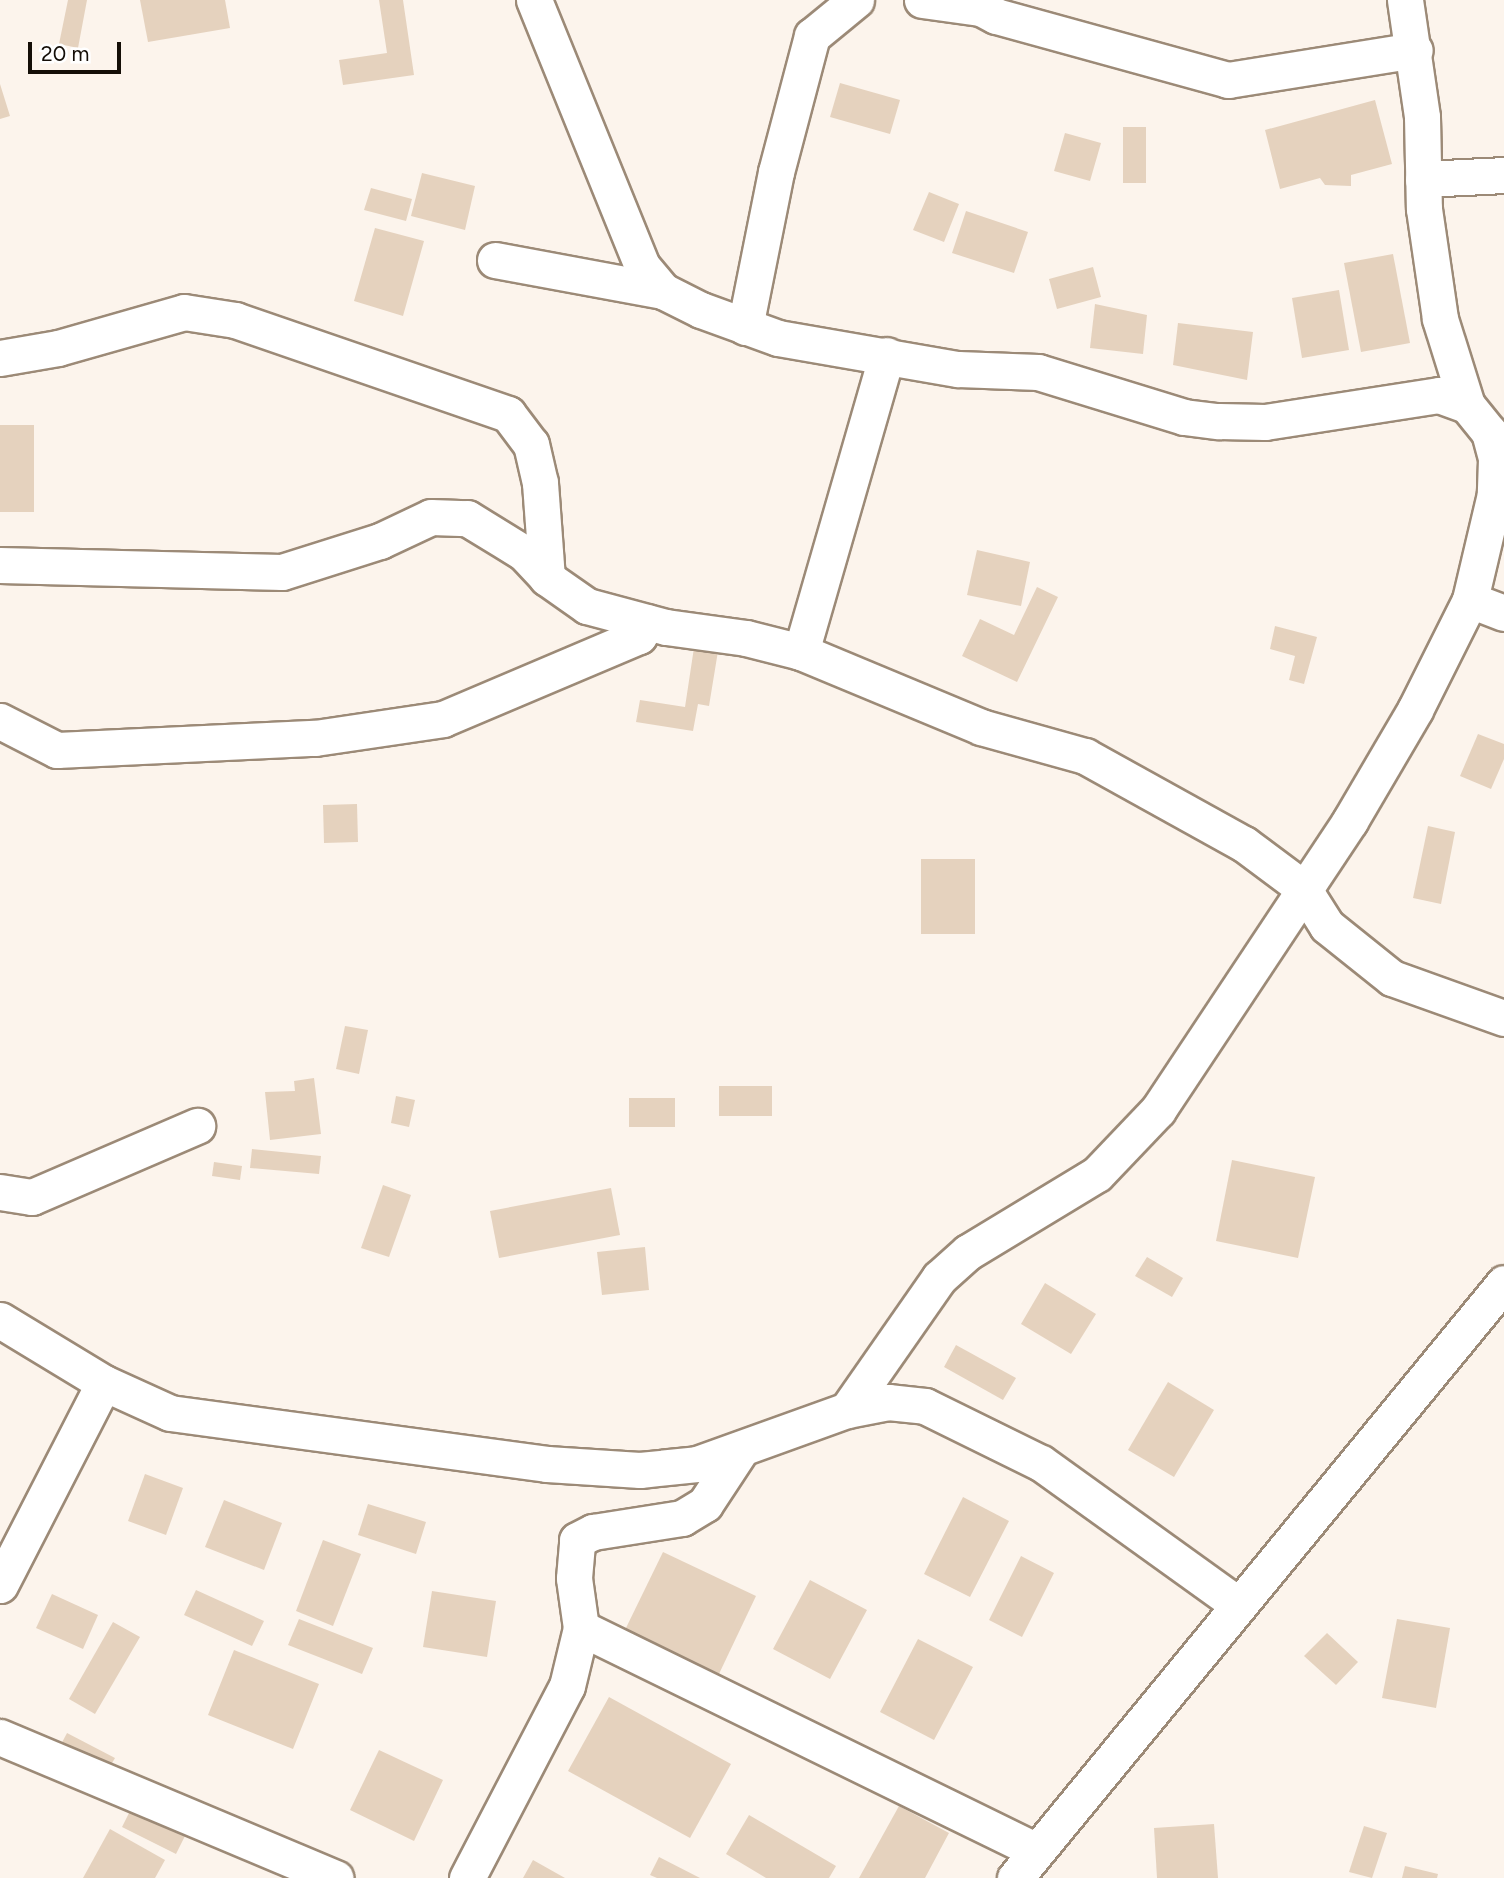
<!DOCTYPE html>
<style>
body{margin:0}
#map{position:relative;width:1504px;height:1878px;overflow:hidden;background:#fcf4ec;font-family:Figtree,sans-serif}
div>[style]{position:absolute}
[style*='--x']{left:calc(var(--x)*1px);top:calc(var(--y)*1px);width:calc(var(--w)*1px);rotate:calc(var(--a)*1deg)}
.building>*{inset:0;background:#e5d2be}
.roads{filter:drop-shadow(2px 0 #9c8a77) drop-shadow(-2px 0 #9c8a77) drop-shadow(0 2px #9c8a77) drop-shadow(0 -2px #9c8a77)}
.minor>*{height:35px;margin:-17.5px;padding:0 17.5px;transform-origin:17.5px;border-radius:17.5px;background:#fff}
span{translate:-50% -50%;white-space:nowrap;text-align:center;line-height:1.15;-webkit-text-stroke:5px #fff;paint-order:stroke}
.scale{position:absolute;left:28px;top:42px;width:93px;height:32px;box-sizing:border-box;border:4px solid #140e07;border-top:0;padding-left:9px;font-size:21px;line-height:24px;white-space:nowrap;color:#140e07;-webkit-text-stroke:5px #fff;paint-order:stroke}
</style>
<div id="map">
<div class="building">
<i style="clip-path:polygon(68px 0,87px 0,78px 48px,59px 44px)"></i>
<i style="clip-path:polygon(140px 0,225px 0,230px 28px,148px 42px)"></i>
<i style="clip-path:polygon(379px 0,403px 0,414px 75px,343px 85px,339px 60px,387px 53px)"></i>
<i style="clip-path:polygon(840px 83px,900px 100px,890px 134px,830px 117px)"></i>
<i style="clip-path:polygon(0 84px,10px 116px,0 119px)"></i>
<i style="clip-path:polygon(1375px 100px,1392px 164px,1351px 175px,1351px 186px,1325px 185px,1320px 178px,1280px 189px,1265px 130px)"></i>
<i style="clip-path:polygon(1123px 127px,1146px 127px,1146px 183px,1123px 183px)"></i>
<i style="clip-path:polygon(1065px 133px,1101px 143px,1090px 181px,1054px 171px)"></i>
<i style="clip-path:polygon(422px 173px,475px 186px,465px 230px,411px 216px)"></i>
<i style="clip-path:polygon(371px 188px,412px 199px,406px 221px,364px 210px)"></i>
<i style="clip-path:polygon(929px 192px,959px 204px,944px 242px,913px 230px)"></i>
<i style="clip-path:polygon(966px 211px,1028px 232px,1014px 273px,952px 253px)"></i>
<i style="clip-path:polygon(375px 228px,424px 241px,403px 316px,354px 301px)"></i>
<i style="clip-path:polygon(1393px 254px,1410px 343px,1361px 352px,1344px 263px)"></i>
<i style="clip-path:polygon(1093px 267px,1101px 297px,1057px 309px,1049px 279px)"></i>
<i style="clip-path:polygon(1339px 290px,1349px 350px,1302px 358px,1292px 298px)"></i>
<i style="clip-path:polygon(1095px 304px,1147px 315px,1143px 354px,1090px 348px)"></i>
<i style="clip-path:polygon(1178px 323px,1253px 332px,1247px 380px,1173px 365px)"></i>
<i style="clip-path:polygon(0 425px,34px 425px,34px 512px,0 512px)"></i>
<i style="clip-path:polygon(977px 550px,1030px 562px,1021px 606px,967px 595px)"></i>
<i style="clip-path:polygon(1037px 587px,1058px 597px,1017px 682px,962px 656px,980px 619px,1014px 635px)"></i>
<i style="clip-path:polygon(1275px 626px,1317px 637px,1304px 684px,1289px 680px,1295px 656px,1270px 649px)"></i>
<i style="clip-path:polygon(695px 641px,719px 645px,709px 706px,698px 704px,693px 731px,636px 722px,640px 700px,685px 707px)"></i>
<i style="clip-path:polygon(1478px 734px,1504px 744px,1504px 759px,1491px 789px,1460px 776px)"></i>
<i style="clip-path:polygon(357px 804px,358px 842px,324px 843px,323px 805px)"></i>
<i style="clip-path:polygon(1428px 826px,1455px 832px,1441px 904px,1413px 898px)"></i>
<i style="clip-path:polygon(921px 859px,975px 859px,975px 934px,921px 934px)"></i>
<i style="clip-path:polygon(345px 1026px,368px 1030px,359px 1074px,336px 1069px)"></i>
<i style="clip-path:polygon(314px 1078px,321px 1134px,270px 1140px,265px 1092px,295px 1091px,294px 1081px)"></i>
<i style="clip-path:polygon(719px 1086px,772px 1086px,772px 1116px,719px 1116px)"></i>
<i style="clip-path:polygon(396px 1096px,415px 1100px,409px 1127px,391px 1123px)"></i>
<i style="clip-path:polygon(629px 1098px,675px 1098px,675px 1127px,629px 1127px)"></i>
<i style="clip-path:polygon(252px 1149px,321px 1156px,319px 1174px,250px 1168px)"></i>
<i style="clip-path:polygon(1232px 1160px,1315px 1177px,1298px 1258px,1216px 1241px)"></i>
<i style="clip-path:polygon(214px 1162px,242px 1166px,240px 1180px,212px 1176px)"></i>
<i style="clip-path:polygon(383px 1185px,411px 1195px,389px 1257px,361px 1248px)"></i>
<i style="clip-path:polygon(611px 1188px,620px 1235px,499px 1258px,490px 1211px)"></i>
<i style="clip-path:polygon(645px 1247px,649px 1290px,602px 1295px,597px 1252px)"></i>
<i style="clip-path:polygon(1147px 1257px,1183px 1278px,1172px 1297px,1135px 1276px)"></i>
<i style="clip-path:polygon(1045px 1283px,1096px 1314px,1071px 1354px,1021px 1324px)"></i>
<i style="clip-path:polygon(956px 1345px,1016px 1378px,1003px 1400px,944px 1367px)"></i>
<i style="clip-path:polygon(1168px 1382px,1214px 1410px,1174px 1477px,1128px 1450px)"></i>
<i style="clip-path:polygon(145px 1474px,183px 1488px,166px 1535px,128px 1521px)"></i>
<i style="clip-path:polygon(963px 1497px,1009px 1521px,970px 1597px,924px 1574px)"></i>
<i style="clip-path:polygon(224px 1500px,282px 1523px,264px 1570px,205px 1547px)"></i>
<i style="clip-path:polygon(368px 1504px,426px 1522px,416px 1554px,358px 1535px)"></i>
<i style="clip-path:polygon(323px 1540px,361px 1554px,333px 1626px,296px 1611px)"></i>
<i style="clip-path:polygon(663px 1552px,756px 1596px,718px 1676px,624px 1632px)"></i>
<i style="clip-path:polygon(1021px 1556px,1054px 1573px,1022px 1637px,989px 1620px)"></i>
<i style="clip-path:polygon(810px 1580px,867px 1610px,830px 1679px,773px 1649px)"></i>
<i style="clip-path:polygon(196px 1590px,264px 1621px,252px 1646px,184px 1615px)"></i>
<i style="clip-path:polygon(432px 1591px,496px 1601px,487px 1657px,423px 1647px)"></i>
<i style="clip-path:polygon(52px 1594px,98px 1615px,83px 1649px,36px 1628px)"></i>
<i style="clip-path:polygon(299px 1619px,373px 1648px,362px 1674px,288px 1645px)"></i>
<i style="clip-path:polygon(1397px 1619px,1450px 1628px,1436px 1708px,1382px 1698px)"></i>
<i style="clip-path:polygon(113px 1622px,140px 1637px,95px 1714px,69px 1699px)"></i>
<i style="clip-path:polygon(1327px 1633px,1358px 1662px,1336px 1685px,1304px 1656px)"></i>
<i style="clip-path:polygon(918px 1639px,973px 1667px,934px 1740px,880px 1712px)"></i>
<i style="clip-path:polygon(234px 1650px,319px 1684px,293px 1749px,208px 1715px)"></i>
<i style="clip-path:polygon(609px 1697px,731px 1764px,690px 1838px,568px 1771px)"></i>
<i style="clip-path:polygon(67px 1733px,115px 1758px,105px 1775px,58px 1750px)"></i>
<i style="clip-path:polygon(379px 1750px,443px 1780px,414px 1841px,350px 1810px)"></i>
<i style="clip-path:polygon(133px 1805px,187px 1832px,176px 1854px,122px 1827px)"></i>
<i style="clip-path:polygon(899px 1806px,949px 1833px,925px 1878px,859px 1878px)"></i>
<i style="clip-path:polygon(749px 1815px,836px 1866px,829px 1878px,766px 1878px,726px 1854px)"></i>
<i style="clip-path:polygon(1214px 1824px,1218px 1878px,1157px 1878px,1154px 1828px)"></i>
<i style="clip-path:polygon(1364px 1826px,1387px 1833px,1372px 1878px,1349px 1872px)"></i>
<i style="clip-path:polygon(110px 1829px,165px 1860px,155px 1878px,83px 1878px)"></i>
<i style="clip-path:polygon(659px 1857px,700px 1878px,657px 1878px,650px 1875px)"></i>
<i style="clip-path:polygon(533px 1860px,565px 1878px,523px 1878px)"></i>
<i style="clip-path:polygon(1405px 1866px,1438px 1874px,1437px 1878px,1402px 1878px)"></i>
</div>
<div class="roads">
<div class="minor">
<i style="--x:534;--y:0;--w:287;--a:67.9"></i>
<i style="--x:642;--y:266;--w:33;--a:50"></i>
<i style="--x:663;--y:291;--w:42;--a:26.6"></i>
<i style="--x:701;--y:310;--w:82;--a:20"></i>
<i style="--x:778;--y:338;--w:183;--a:9.8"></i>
<i style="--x:958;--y:369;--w:80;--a:2.1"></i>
<i style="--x:1038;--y:372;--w:153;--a:17.1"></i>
<i style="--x:1184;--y:417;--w:35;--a:7"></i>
<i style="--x:1219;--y:421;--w:46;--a:1.2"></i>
<i style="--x:1265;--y:422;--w:176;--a:-8.8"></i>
<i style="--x:1439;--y:395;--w:30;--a:20"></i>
<i style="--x:1467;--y:405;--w:35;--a:51"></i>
<i style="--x:1489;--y:432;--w:28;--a:75"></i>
<i style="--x:1496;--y:459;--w:35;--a:92"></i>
<i style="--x:1495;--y:494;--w:109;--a:103.3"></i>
<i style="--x:1470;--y:600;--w:123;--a:116.6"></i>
<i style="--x:1415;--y:710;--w:129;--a:120.4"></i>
<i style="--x:1350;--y:821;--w:347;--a:123.6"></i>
<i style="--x:1158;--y:1110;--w:88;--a:133.6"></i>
<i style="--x:1097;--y:1174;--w:151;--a:148.8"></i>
<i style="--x:968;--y:1252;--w:39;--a:138"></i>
<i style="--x:939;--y:1278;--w:161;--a:124.9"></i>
<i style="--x:922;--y:0;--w:60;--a:7.7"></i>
<i style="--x:981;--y:8;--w:17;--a:28"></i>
<i style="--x:996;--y:16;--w:241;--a:15.4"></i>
<i style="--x:1228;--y:80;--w:189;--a:-9.1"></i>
<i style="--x:1405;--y:0;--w:118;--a:81.7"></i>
<i style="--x:1422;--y:117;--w:92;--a:88.8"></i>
<i style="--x:1424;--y:209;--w:111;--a:81.7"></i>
<i style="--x:1440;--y:319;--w:90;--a:72.6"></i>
<i style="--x:1423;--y:179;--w:81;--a:-2.8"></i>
<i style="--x:495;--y:260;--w:171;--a:10.5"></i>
<i style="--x:745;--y:327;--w:158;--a:-78.7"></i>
<i style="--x:776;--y:172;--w:141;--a:-75.2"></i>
<i style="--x:812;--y:36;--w:57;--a:-39.3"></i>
<i style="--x:0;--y:358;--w:59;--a:-9.8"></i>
<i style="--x:58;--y:348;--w:131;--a:-15.9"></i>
<i style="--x:184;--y:312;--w:52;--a:8.9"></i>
<i style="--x:235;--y:320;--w:289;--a:19"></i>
<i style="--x:508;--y:414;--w:38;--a:53"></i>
<i style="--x:531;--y:444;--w:40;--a:77"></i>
<i style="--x:540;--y:483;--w:95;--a:85.8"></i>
<i style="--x:0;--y:565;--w:282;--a:1.4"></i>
<i style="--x:282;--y:572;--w:103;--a:-17.6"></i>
<i style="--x:380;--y:541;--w:56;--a:-25.2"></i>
<i style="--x:431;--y:517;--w:36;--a:2"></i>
<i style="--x:467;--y:518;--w:67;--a:31.6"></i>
<i style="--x:524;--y:553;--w:34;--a:47"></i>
<i style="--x:547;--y:578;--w:49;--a:35"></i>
<i style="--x:587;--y:606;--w:82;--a:14.9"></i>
<i style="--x:666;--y:627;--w:81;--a:7.8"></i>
<i style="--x:746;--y:638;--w:57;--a:14.3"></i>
<i style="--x:801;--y:652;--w:195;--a:22.6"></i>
<i style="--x:981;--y:727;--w:108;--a:15.6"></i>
<i style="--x:1085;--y:756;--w:182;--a:29"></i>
<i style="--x:1244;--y:844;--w:74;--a:36.7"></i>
<i style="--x:1303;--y:888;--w:45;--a:57.7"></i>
<i style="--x:1327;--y:926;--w:83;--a:38.7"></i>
<i style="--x:1392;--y:978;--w:119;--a:19.7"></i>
<i style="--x:1470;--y:600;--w:36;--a:21"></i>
<i style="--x:801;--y:652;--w:309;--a:-73.9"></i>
<i style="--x:0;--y:721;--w:64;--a:27"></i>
<i style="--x:57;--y:750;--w:258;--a:-2.7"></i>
<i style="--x:315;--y:738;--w:129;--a:-8.4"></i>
<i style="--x:443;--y:719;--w:213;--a:-23"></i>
<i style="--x:639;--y:636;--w:16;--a:-60"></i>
<i style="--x:0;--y:1192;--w:32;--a:9"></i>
<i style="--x:32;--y:1197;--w:180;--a:-23.3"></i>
<i style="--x:0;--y:1320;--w:122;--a:31.2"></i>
<i style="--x:104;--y:1383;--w:72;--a:24.4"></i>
<i style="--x:170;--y:1413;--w:380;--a:7.7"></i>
<i style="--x:547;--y:1464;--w:93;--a:3.7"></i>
<i style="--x:640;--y:1470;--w:57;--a:-6"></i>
<i style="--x:697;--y:1464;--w:159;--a:-19.8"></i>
<i style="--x:847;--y:1410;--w:42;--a:-11"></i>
<i style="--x:888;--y:1402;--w:37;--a:6"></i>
<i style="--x:925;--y:1406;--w:129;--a:26.2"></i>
<i style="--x:1041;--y:1463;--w:241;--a:35.7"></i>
<i style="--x:0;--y:1585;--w:227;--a:-62.8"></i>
<i style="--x:581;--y:1628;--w:50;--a:-98"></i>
<i style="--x:574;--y:1578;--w:38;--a:-85"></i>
<i style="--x:577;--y:1540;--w:18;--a:-27"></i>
<i style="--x:593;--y:1532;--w:90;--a:-8.9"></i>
<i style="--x:682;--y:1518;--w:27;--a:-31"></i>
<i style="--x:705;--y:1504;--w:64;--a:-56.6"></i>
<i style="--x:0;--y:1737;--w:364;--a:22.8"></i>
<i style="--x:467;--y:1878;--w:216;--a:-62.5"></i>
<i style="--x:567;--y:1686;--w:60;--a:-76.4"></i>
<i style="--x:581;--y:1628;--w:505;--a:26.06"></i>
<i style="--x:1015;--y:1878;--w:770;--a:-50.58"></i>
</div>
</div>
<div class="scale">20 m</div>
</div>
